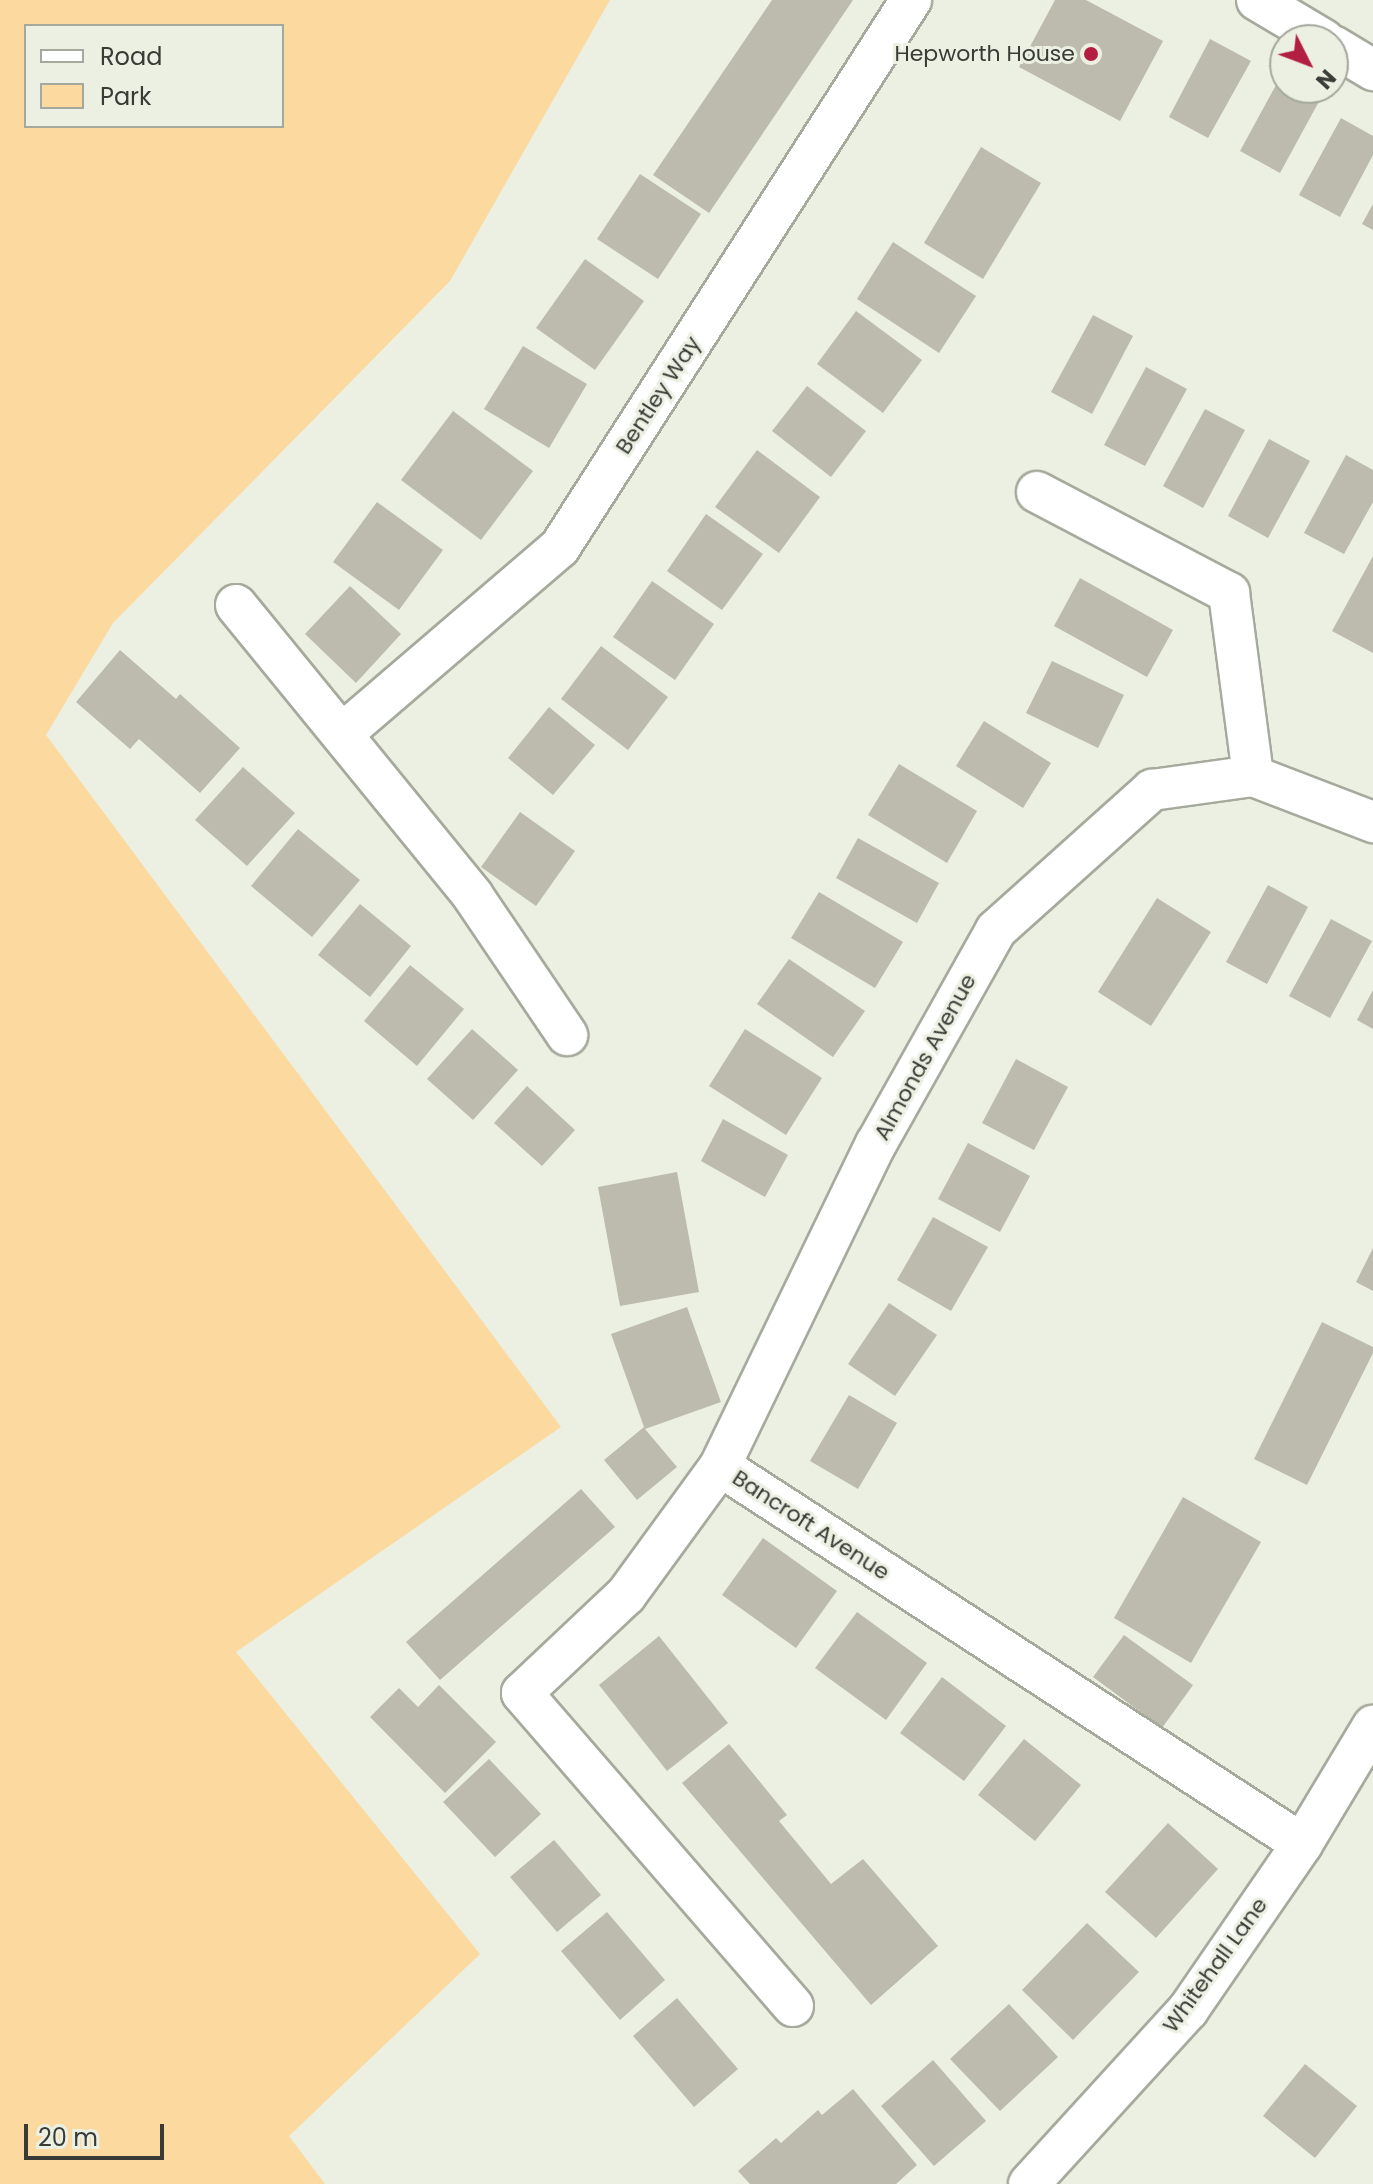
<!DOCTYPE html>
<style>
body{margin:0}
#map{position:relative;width:1373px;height:2184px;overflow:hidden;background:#ebf0e2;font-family:Poppins,sans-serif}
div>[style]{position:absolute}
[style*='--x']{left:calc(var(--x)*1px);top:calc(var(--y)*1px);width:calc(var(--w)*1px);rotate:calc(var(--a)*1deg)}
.green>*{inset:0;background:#fcd99f}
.building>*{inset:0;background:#bdbbad}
.roads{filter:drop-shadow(2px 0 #a6aa9d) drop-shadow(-2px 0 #a6aa9d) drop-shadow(0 2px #a6aa9d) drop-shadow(0 -2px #a6aa9d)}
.minor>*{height:40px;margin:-20px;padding:0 20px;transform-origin:20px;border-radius:20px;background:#fff}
.dots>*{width:22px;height:22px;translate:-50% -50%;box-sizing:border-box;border:4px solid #ebf0e2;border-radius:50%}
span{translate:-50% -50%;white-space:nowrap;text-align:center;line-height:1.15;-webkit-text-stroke:6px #ebf0e2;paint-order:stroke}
.poi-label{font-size:22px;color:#393b36}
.right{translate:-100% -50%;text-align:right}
.street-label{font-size:22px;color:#393b36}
.legend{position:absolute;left:24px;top:24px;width:260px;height:104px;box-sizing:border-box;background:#ebf0e2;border:2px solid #a4a89d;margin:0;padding:10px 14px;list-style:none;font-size:24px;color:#393b36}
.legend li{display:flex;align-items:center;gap:16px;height:40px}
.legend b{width:40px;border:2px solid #a4a89d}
.north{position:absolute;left:1269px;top:24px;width:80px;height:80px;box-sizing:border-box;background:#ebf0e2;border:2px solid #a4a89d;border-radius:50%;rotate:132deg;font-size:22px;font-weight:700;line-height:32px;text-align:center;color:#393b36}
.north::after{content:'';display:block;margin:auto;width:28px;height:36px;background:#b21f40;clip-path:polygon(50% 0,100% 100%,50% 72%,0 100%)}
.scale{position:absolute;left:24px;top:2124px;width:140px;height:36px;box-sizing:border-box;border:4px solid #393b36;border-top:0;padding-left:10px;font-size:24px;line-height:28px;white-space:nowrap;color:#393b36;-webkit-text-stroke:6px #ebf0e2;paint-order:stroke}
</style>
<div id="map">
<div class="green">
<i style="clip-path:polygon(evenodd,0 0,610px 0,450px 281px,113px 623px,46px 735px,561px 1427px,236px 1652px,480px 1954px,289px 2136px,325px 2184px,0 2184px,0 0,26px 26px,282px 26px,282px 126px,26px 126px,26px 26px)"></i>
</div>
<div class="building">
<i style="clip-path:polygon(772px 0,853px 0,709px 213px,653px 175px)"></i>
<i style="clip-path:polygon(1055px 0,1086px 0,1163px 41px,1120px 121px,1019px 67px)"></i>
<i style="clip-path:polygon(1210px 39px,1251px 61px,1208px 138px,1169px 117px)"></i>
<i style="clip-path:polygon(1282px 74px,1285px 88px,1307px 88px,1322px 96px,1280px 173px,1240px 151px)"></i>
<i style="clip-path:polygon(1341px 118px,1373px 136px,1373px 155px,1340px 217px,1299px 195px)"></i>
<i style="clip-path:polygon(981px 147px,1041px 183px,983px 279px,924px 243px)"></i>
<i style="clip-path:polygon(640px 174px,701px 214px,658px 279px,597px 239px)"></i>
<i style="clip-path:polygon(1373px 204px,1373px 230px,1362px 224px)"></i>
<i style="clip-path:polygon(893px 242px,976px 296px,939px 353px,857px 299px)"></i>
<i style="clip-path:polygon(585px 259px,644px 301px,595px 370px,536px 328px)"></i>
<i style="clip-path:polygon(856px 311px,922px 360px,883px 413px,817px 364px)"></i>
<i style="clip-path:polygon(1093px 315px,1133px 336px,1092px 414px,1051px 392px)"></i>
<i style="clip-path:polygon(523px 346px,587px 384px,549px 448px,484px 409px)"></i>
<i style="clip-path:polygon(1146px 367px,1187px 389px,1145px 466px,1104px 445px)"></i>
<i style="clip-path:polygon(807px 386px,866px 431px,831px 477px,772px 431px)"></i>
<i style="clip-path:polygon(1205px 409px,1245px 430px,1203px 508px,1163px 486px)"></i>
<i style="clip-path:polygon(453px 411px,533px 471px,481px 540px,401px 480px)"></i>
<i style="clip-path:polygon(1269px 439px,1310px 461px,1268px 538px,1228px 516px)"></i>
<i style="clip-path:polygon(757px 450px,820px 497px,779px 553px,715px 507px)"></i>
<i style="clip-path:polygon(1346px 455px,1373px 470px,1373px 502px,1344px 554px,1304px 533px)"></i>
<i style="clip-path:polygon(377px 502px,443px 550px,399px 610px,333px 562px)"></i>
<i style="clip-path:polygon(706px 514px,763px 554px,722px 610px,667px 571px)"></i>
<i style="clip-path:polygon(1373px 556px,1373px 653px,1332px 631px)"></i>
<i style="clip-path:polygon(1080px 578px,1173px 630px,1147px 677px,1054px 626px)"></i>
<i style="clip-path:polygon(652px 581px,714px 624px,675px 680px,613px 637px)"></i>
<i style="clip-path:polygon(350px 586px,401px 634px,356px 683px,305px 634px)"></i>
<i style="clip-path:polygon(601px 646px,668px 697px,628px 750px,561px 699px)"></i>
<i style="clip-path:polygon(120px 650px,176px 699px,180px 694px,240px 748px,200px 793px,139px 739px,130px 749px,76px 702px)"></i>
<i style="clip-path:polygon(1052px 661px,1124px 695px,1098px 748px,1026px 713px)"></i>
<i style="clip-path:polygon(549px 707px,595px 745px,553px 795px,508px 758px)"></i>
<i style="clip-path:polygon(984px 721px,1051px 763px,1023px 808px,956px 766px)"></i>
<i style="clip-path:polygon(899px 764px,977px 811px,947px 863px,868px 815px)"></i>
<i style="clip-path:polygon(243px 767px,295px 813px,247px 866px,195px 820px)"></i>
<i style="clip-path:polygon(520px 812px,575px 851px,536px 906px,481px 867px)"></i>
<i style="clip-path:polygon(298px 829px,360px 880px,312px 937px,251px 886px)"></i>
<i style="clip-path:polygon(858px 838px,939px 883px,917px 923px,836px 878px)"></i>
<i style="clip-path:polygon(1268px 885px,1308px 907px,1267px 984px,1226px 962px)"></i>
<i style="clip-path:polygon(819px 892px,903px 942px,875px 988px,791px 938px)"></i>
<i style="clip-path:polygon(1157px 898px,1211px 932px,1151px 1026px,1098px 992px)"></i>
<i style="clip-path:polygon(360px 904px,411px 946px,370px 997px,318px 955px)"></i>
<i style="clip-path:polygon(1331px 919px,1372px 941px,1330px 1018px,1289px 996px)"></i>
<i style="clip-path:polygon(789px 959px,865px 1011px,833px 1057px,757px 1004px)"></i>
<i style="clip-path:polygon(410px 965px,464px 1009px,417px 1066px,364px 1021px)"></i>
<i style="clip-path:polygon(1373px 990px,1373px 1029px,1357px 1020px)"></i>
<i style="clip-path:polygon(472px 1029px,518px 1070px,473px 1120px,427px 1079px)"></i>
<i style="clip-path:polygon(745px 1029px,822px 1078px,786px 1135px,709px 1086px)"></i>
<i style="clip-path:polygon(1016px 1059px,1068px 1087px,1034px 1150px,982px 1123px)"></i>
<i style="clip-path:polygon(527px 1086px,575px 1130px,542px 1166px,494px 1123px)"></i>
<i style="clip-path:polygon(723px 1119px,788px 1155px,765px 1197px,701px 1161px)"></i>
<i style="clip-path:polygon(968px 1143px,1030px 1176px,1000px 1232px,938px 1199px)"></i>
<i style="clip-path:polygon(677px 1172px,699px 1292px,620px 1306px,598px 1187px)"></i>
<i style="clip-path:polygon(933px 1217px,988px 1247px,951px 1311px,897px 1280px)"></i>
<i style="clip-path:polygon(1373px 1248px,1373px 1291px,1356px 1282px)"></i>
<i style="clip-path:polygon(889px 1303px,937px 1335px,895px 1396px,848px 1364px)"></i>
<i style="clip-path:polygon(687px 1307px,721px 1402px,645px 1429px,677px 1467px,637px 1500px,604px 1460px,644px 1427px,611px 1334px)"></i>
<i style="clip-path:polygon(1322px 1322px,1373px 1347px,1373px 1353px,1307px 1485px,1254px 1459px)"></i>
<i style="clip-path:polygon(849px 1395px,897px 1423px,858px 1489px,810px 1461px)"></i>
<i style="clip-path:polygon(581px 1489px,615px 1527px,440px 1680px,406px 1642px)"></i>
<i style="clip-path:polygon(1183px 1497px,1261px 1542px,1191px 1663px,1114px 1618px)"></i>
<i style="clip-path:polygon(763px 1538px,837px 1591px,796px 1648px,722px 1595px)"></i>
<i style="clip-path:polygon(857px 1612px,927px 1663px,886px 1720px,815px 1668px)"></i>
<i style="clip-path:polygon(1124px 1635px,1193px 1685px,1162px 1728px,1093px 1677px)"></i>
<i style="clip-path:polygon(659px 1636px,728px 1723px,667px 1771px,599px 1685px)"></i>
<i style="clip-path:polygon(942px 1677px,1006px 1726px,964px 1781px,900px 1733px)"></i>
<i style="clip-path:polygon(439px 1685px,496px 1742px,445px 1793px,370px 1717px,399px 1688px,418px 1707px)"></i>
<i style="clip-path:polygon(1024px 1739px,1081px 1785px,1035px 1841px,978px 1795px)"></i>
<i style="clip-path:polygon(729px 1744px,787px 1815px,779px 1821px,831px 1884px,863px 1859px,938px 1946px,871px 2005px,682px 1783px)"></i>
<i style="clip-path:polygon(489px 1759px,541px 1814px,495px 1857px,443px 1802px)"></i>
<i style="clip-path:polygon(1168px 1823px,1218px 1869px,1156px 1938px,1105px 1892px)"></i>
<i style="clip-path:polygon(554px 1840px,601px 1895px,557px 1932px,510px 1877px)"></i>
<i style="clip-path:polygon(607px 1912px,665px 1980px,620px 2020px,561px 1951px)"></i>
<i style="clip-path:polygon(1087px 1923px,1139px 1972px,1073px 2040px,1022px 1990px)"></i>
<i style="clip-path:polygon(677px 1998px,738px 2069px,694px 2107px,633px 2036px)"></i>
<i style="clip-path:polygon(1009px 2004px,1058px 2057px,1000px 2111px,950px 2059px)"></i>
<i style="clip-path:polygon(933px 2060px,986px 2121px,934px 2166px,881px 2106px)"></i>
<i style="clip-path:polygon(1305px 2064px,1357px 2106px,1315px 2158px,1263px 2116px)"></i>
<i style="clip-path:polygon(853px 2089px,917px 2165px,896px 2184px,750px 2184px,738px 2171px,776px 2138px,781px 2143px,818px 2110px,822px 2115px)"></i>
</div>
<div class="roads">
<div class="minor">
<i style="--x:1257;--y:0;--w:78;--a:30.8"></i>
<i style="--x:1333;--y:46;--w:47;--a:31"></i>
<i style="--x:1037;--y:492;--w:217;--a:27.7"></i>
<i style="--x:1229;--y:593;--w:185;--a:82.5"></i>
<i style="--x:1253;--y:776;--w:129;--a:21"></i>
<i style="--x:236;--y:605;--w:375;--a:50.8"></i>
<i style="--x:473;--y:896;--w:168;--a:55.9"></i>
<i style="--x:342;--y:734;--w:287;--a:-40.6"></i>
<i style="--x:560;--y:547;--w:650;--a:-57.31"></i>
<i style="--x:720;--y:1466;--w:358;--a:-64.2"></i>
<i style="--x:876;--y:1144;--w:245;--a:-60.7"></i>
<i style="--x:996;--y:930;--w:210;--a:-41.9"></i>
<i style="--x:1152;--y:790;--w:102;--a:-7.9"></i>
<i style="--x:793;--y:2006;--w:414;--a:-130.9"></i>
<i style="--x:522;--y:1693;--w:143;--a:-43.3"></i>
<i style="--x:626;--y:1595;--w:160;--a:-53.9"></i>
<i style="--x:720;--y:1466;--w:694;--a:33"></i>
<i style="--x:1029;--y:2184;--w:236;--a:-47.6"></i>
<i style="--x:1188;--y:2010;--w:201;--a:-55.5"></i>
<i style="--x:1302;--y:1844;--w:138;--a:-59"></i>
</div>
</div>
<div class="dots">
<i style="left:1091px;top:54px;background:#b21f40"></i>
</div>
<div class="poi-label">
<span class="right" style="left:1075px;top:54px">Hepworth House</span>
</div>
<div class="street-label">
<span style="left:658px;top:395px;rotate:-57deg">Bentley Way</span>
<span style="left:925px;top:1057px;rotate:-61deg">Almonds Avenue</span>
<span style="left:811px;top:1525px;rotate:33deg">Bancroft Avenue</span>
<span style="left:1215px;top:1965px;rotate:-54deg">Whitehall Lane</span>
</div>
<ul class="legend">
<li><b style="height:10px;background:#fff"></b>Road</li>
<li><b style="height:22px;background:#fcd99f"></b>Park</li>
</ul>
<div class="north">N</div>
<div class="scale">20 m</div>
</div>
